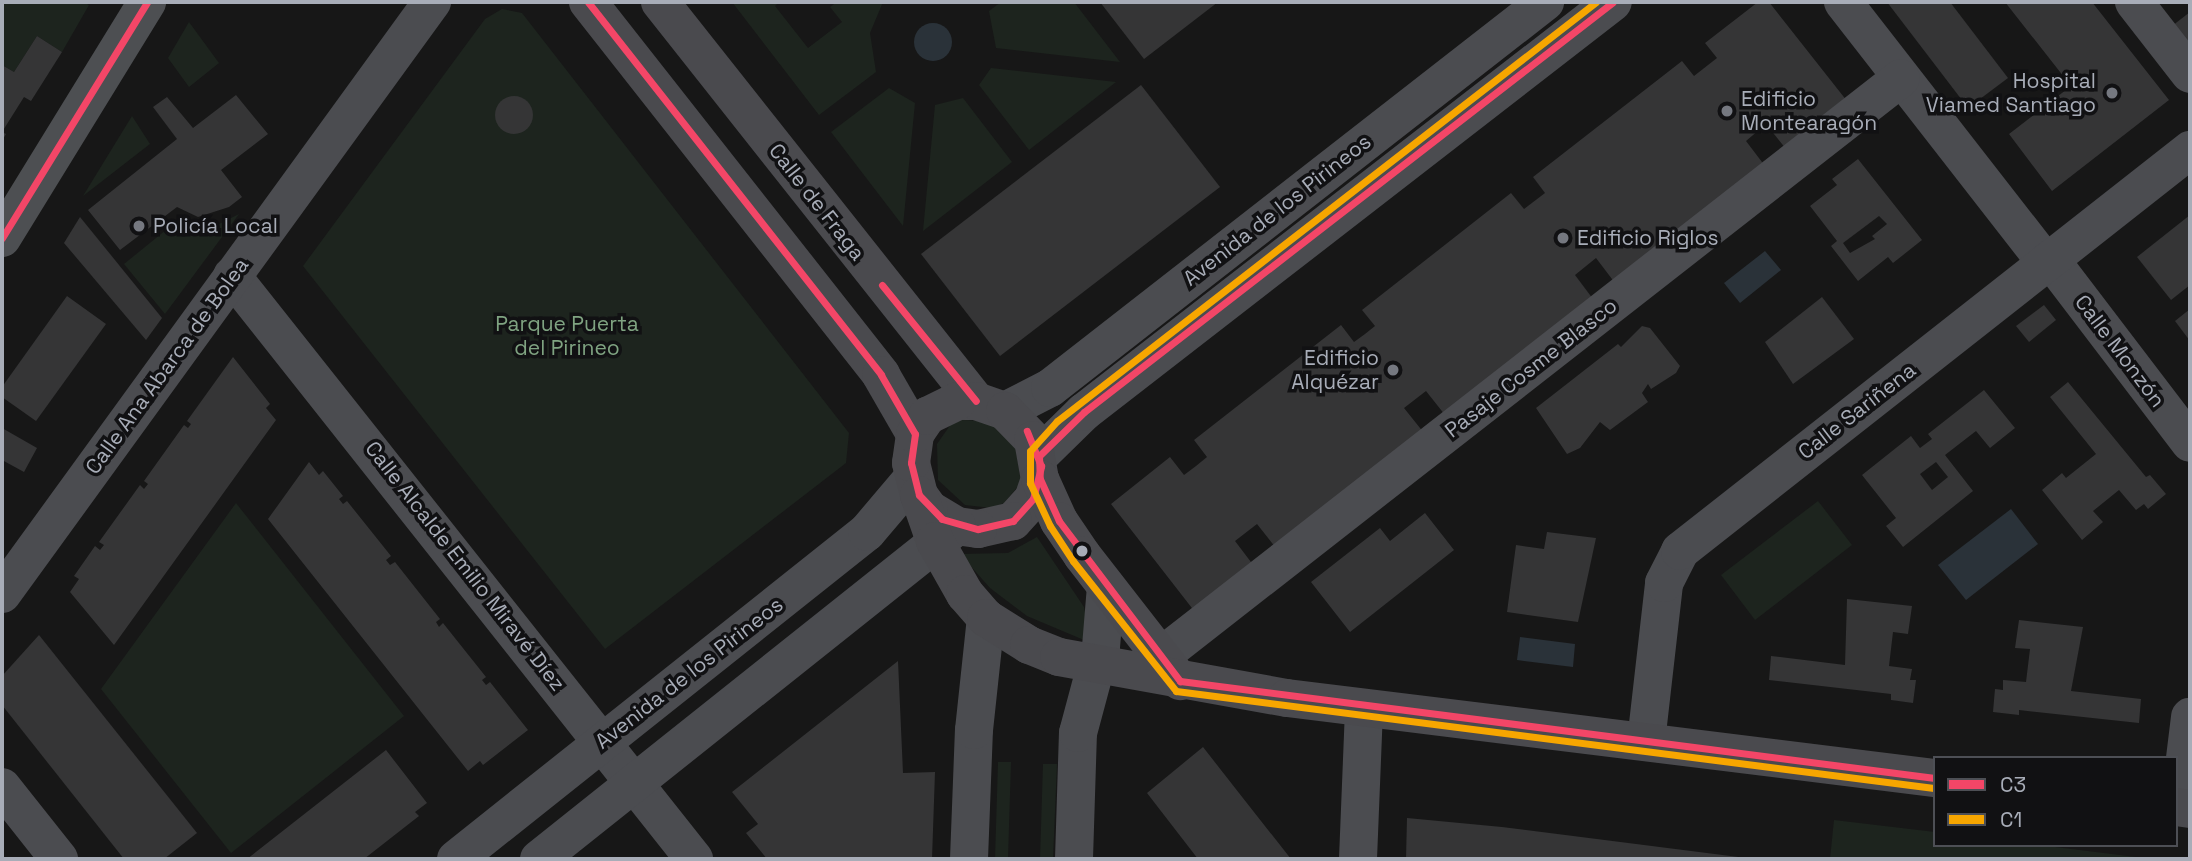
<!DOCTYPE html>
<meta charset="utf-8">
<style>
body{margin:0}
#map{position:relative;width:2192px;height:861px;overflow:hidden;background:#171717;font-family:"Space Grotesk",sans-serif}
div>[style]{position:absolute}
[style*='--x']{left:calc(var(--x)*1px);top:calc(var(--y)*1px);width:calc(var(--w)*1px);rotate:calc(var(--a)*1deg)}
.green>*{inset:0;background:#1d241e}
.water>*{inset:0;background:#2a3239}
.round{border-radius:50%}
.building>*{inset:0;background:#353536}
.minor>*{height:38px;margin:-19px;padding:0 19px;transform-origin:19px;border-radius:19px;background:#4b4c50}
.tertiary>*{height:38px;margin:-19px;padding:0 19px;transform-origin:19px;border-radius:19px;background:#4b4c50}
.secondary>*{height:38px;margin:-19px;padding:0 19px;transform-origin:19px;border-radius:19px;background:#4a4a4e}
.primary>*{height:38px;margin:-19px;padding:0 19px;transform-origin:19px;border-radius:19px;background:#4d4f52}
.bus-1>*{height:7px;margin:-3.5px;padding:0 3.5px;transform-origin:3.5px;border-radius:3.5px;background:#f34667}
.bus-2>*{height:7px;margin:-3.5px;padding:0 3.5px;transform-origin:3.5px;border-radius:3.5px;background:#f7a600}
.dots>*{width:19px;height:19px;translate:-50% -50%;box-sizing:border-box;border:4px solid #111113;border-radius:50%}
span{translate:-50% -50%;white-space:nowrap;text-align:center;line-height:1.15;-webkit-text-stroke:7px #111113;paint-order:stroke}
.poi-label{font-size:21px;color:#a8adb8}
.right{translate:-100% -50%;text-align:right}
.left{translate:0 -50%;text-align:left}
.street-label{font-size:21px;color:#a8adb8}
.park-label{font-size:21px;color:#7fa381}
.frame{position:absolute;inset:0;border:4px solid #a8adb8;pointer-events:none}
.legend{position:absolute;left:1933px;top:756px;width:245px;height:91px;box-sizing:border-box;background:#111113;border:2px solid #4d4f55;margin:0;padding:9px 12px;list-style:none;font-size:21px;color:#a8adb8}
.legend li{display:flex;align-items:center;gap:14px;height:35px}
.legend b{width:35px;border:2px solid #4d4f55}
</style>
<div id="map">
<div class="green">
<i style="clip-path:polygon(2px 2px,83px 2px,89px 5px,62px 52px,37px 36px,14px 72px,2px 65px)"></i>
<i style="clip-path:polygon(732px 2px,779px 2px,775px 6px,808px 48px,842px 22px,830px 7px,837px 2px,883px 2px,870px 33px,876px 72px,819px 115px)"></i>
<i style="clip-path:polygon(1001px 2px,1074px 2px,1120px 62px,996px 48px,989px 11px)"></i>
<i style="clip-path:polygon(502px 9px,522px 13px,849px 433px,846px 463px,605px 649px,303px 266px,485px 19px)"></i>
<i style="clip-path:polygon(189px 22px,219px 63px,189px 87px,168px 58px)"></i>
<i style="clip-path:polygon(991px 68px,1116px 82px,1029px 150px,979px 85px)"></i>
<i style="clip-path:polygon(889px 88px,915px 103px,903px 226px,831px 132px)"></i>
<i style="clip-path:polygon(963px 98px,1012px 162px,923px 231px,935px 105px)"></i>
<i style="clip-path:polygon(132px 116px,150px 144px,83px 196px)"></i>
<i style="clip-path:polygon(239px 214px,165px 314px,124px 264px,177px 221px,215px 226px)"></i>
<i style="clip-path:polygon(962px 420px,987px 421px,1015px 443px,1021px 483px,1004px 503px,992px 508px,965px 505px,938px 480px,937px 444px,951px 424px)"></i>
<i style="clip-path:polygon(1818px 501px,1852px 545px,1755px 620px,1721px 575px)"></i>
<i style="clip-path:polygon(236px 503px,404px 716px,231px 853px,101px 689px)"></i>
<i style="clip-path:polygon(1037px 537px,1084px 607px,1091px 643px,1027px 616px,990px 588px,960px 554px,1008px 553px)"></i>
<i style="clip-path:polygon(998px 762px,1011px 762px,1008px 859px,995px 859px)"></i>
<i style="clip-path:polygon(1043px 764px,1057px 764px,1053px 859px,1040px 859px)"></i>
<i style="clip-path:polygon(1834px 820px,1935px 832px,1935px 845px,2039px 845px,2152px 859px,1830px 859px)"></i>
</div>
<div class="water">
<i class="round" style="left:914px;top:23px;width:38px;height:38px"></i>
<i style="clip-path:polygon(1765px 251px,1781px 270px,1740px 303px,1724px 283px)"></i>
<i style="clip-path:polygon(2011px 509px,2038px 544px,1966px 600px,1938px 565px)"></i>
<i style="clip-path:polygon(1520px 637px,1575px 644px,1573px 667px,1517px 660px)"></i>
</div>
<div class="building">
<i style="clip-path:polygon(1100px 2px,1218px 2px,1144px 59px)"></i>
<i style="clip-path:polygon(1758px 2px,1769px 2px,1847px 101px,1786px 149px,1766px 124px,1746px 141px,1765px 166px,1615px 283px,1596px 258px,1575px 275px,1593px 299px,1445px 415px,1426px 391px,1404px 408px,1424px 433px,1276px 548px,1257px 524px,1235px 541px,1254px 566px,1195px 612px,1111px 504px,1170px 457px,1184px 475px,1196px 466px,1207px 457px,1194px 440px,1341px 325px,1354px 342px,1365px 334px,1375px 326px,1362px 310px,1511px 193px,1524px 209px,1545px 193px,1533px 177px,1682px 61px,1694px 76px,1717px 58px,1705px 43px)"></i>
<i style="clip-path:polygon(1887px 2px,1950px 2px,2008px 78px,1968px 108px)"></i>
<i style="clip-path:polygon(2005px 2px,2092px 2px,2169px 100px,2052px 191px,2009px 134px,2071px 86px)"></i>
<i style="clip-path:polygon(2190px 12px,2190px 50px,2172px 26px)"></i>
<i style="clip-path:polygon(37px 36px,62px 52px,31px 101px,24px 97px,2px 132px,6px 134px,2px 141px,2px 65px,14px 72px)"></i>
<i style="clip-path:polygon(1141px 85px,1220px 187px,1000px 356px,921px 254px)"></i>
<i style="clip-path:polygon(236px 95px,268px 134px,221px 170px,242px 197px,229px 207px,198px 217px,177px 207px,120px 250px,88px 210px,177px 139px,153px 107px,167px 97px,193px 128px)"></i>
<i class="round" style="left:495px;top:96px;width:38px;height:38px"></i>
<i style="clip-path:polygon(evenodd,1858px 159px,1922px 240px,1893px 263px,1888px 257px,1858px 281px,1831px 246px,1837px 241px,1810px 206px,1837px 185px,1832px 179px,1858px 159px,1879px 216px,1887px 224px,1872px 236px,1875px 239px,1850px 253px,1843px 243px,1879px 216px)"></i>
<i style="clip-path:polygon(2190px 215px,2190px 285px,2171px 300px,2137px 257px)"></i>
<i style="clip-path:polygon(80px 217px,162px 318px,146px 340px,64px 243px)"></i>
<i style="clip-path:polygon(67px 296px,106px 324px,36px 421px,2px 397px,2px 387px)"></i>
<i style="clip-path:polygon(1822px 297px,1854px 339px,1793px 384px,1765px 342px)"></i>
<i style="clip-path:polygon(2044px 305px,2056px 320px,2029px 342px,2016px 326px)"></i>
<i style="clip-path:polygon(2190px 309px,2190px 341px,2175px 321px)"></i>
<i style="clip-path:polygon(1642px 326px,1650px 328px,1680px 366px,1676px 373px,1651px 389px,1648px 384px,1642px 393px,1648px 402px,1610px 430px,1600px 422px,1580px 448px,1567px 454px,1536px 408px,1618px 344px,1621px 347px)"></i>
<i style="clip-path:polygon(233px 357px,270px 404px,266px 408px,276px 420px,114px 645px,70px 592px,79px 579px,74px 576px,95px 546px,100px 550px,104px 545px,99px 542px,140px 485px,144px 489px,148px 484px,144px 481px,184px 425px,188px 428px,191px 424px,187px 421px)"></i>
<i style="clip-path:polygon(2068px 382px,2146px 477px,2150px 475px,2166px 494px,2148px 509px,2144px 504px,2136px 510px,2119px 490px,2093px 511px,2103px 522px,2082px 540px,2042px 490px,2062px 473px,2066px 478px,2096px 454px,2050px 397px)"></i>
<i style="clip-path:polygon(evenodd,1984px 390px,2015px 428px,1990px 448px,1976px 431px,1945px 455px,1973px 491px,1903px 547px,1886px 526px,1896px 518px,1862px 475px,1911px 436px,1920px 448px,1932px 439px,1928px 434px,1984px 390px,1936px 462px,1948px 477px,1932px 490px,1920px 474px,1936px 462px)"></i>
<i style="clip-path:polygon(2px 428px,37px 448px,24px 472px,2px 460px)"></i>
<i style="clip-path:polygon(309px 462px,319px 475px,323px 471px,343px 496px,339px 499px,343px 504px,347px 501px,391px 556px,386px 560px,390px 565px,395px 562px,440px 619px,436px 622px,439px 627px,443px 623px,486px 677px,482px 680px,486px 685px,490px 682px,528px 730px,483px 765px,480px 761px,468px 771px,268px 519px)"></i>
<i style="clip-path:polygon(1425px 513px,1454px 550px,1350px 632px,1311px 582px,1380px 528px,1390px 541px)"></i>
<i style="clip-path:polygon(1547px 532px,1596px 538px,1578px 622px,1507px 612px,1516px 545px,1544px 549px)"></i>
<i style="clip-path:polygon(1847px 599px,1912px 606px,1908px 634px,1893px 632px,1889px 666px,1912px 669px,1910px 680px,1916px 680px,1913px 703px,1891px 700px,1891px 694px,1769px 680px,1771px 656px,1845px 665px)"></i>
<i style="clip-path:polygon(2019px 620px,2083px 627px,2071px 691px,2141px 699px,2139px 723px,2019px 710px,2019px 715px,1993px 712px,1995px 689px,2003px 690px,2003px 680px,2026px 682px,2030px 649px,2015px 648px)"></i>
<i style="clip-path:polygon(39px 635px,197px 833px,164px 859px,124px 859px,2px 705px,2px 676px)"></i>
<i style="clip-path:polygon(898px 661px,903px 773px,935px 772px,932px 859px,767px 859px,746px 833px,758px 824px,732px 792px)"></i>
<i style="clip-path:polygon(1203px 747px,1239px 793px,1291px 859px,1198px 859px,1147px 793px)"></i>
<i style="clip-path:polygon(386px 750px,427px 803px,415px 812px,419px 816px,364px 859px,247px 859px)"></i>
<i style="clip-path:polygon(1407px 818px,1502px 827px,1754px 859px,1406px 859px)"></i>
</div>
<div class="minor">
<i style="--x:1843;--y:2;--w:331;--a:52.1"></i>
<i style="--x:2134;--y:2;--w:91;--a:52.1"></i>
<i style="--x:2050;--y:259;--w:231;--a:52.7"></i>
<i style="--x:232;--y:276;--w:744;--a:51.6"></i>
<i style="--x:2;--y:594;--w:732;--a:-54.01"></i>
<i style="--x:1160;--y:657;--w:940;--a:-38"></i>
<i style="--x:1646;--y:742;--w:160;--a:-83.5"></i>
<i style="--x:1664;--y:583;--w:36;--a:-63"></i>
<i style="--x:1680;--y:551;--w:649;--a:-38.18"></i>
<i style="--x:2;--y:787;--w:92;--a:51.6"></i>
<i style="--x:2179;--y:807;--w:91;--a:-83"></i>
<i style="--x:456;--y:859;--w:525;--a:-38.51"></i>
<i style="--x:867;--y:532;--w:70;--a:-49.7"></i>
<i style="--x:539;--y:859;--w:534;--a:-38.54"></i>
<i style="--x:969;--y:859;--w:129;--a:-87.8"></i>
<i style="--x:974;--y:730;--w:113;--a:-83.9"></i>
<i style="--x:1074;--y:859;--w:126;--a:-88.2"></i>
<i style="--x:1078;--y:733;--w:89;--a:-75"></i>
<i style="--x:1101;--y:647;--w:61;--a:-85.3"></i>
<i style="--x:1358;--y:859;--w:151;--a:-87.7"></i>
</div>
<div class="tertiary">
<i style="--x:1005;--y:411;--w:51;--a:-27.1"></i>
<i style="--x:1050;--y:388;--w:628;--a:-37.95"></i>
<i style="--x:1039;--y:456;--w:63;--a:-44.4"></i>
<i style="--x:1084;--y:412;--w:669;--a:-37.78"></i>
</div>
<div class="secondary">
<i style="--x:588;--y:2;--w:474;--a:51.8"></i>
<i style="--x:881;--y:375;--w:68;--a:60"></i>
<i style="--x:660;--y:2;--w:509;--a:51.62"></i>
<i style="--x:958;--y:401;--w:18;--a:0"></i>
<i style="--x:976;--y:401;--w:31;--a:19"></i>
<i style="--x:1005;--y:411;--w:40;--a:46"></i>
<i style="--x:1033;--y:440;--w:40;--a:80"></i>
<i style="--x:1040;--y:479;--w:21;--a:109"></i>
<i style="--x:1033;--y:499;--w:30;--a:132"></i>
<i style="--x:1013;--y:521;--w:36;--a:167"></i>
<i style="--x:978;--y:529;--w:21;--a:-172"></i>
<i style="--x:957;--y:526;--w:33;--a:-149"></i>
<i style="--x:929;--y:509;--w:17;--a:-126"></i>
<i style="--x:919;--y:495;--w:33;--a:-104"></i>
<i style="--x:911;--y:463;--w:29;--a:-82"></i>
<i style="--x:915;--y:434;--w:22;--a:-56"></i>
<i style="--x:927;--y:416;--w:34;--a:-26"></i>
<i style="--x:1040;--y:479;--w:46;--a:65.7"></i>
<i style="--x:1059;--y:521;--w:41;--a:55.9"></i>
<i style="--x:1082;--y:555;--w:160;--a:52.1"></i>
<i style="--x:919;--y:495;--w:49;--a:70.8"></i>
<i style="--x:935;--y:541;--w:61;--a:60.5"></i>
<i style="--x:965;--y:594;--w:32;--a:49"></i>
<i style="--x:986;--y:618;--w:51;--a:32.1"></i>
<i style="--x:1029;--y:645;--w:32;--a:22"></i>
<i style="--x:1059;--y:657;--w:232;--a:10.2"></i>
<i style="--x:1287;--y:698;--w:653;--a:7.04"></i>
<i style="--x:2176;--y:807;--w:14;--a:8"></i>
</div>
<div class="primary">
<i style="--x:2;--y:238;--w:277;--a:-58.4"></i>
</div>
<div class="bus-1">
<i style="--x:588;--y:2;--w:474;--a:51.8"></i>
<i style="--x:881;--y:375;--w:68;--a:60"></i>
<i style="--x:2;--y:238;--w:277;--a:-58.4"></i>
<i style="--x:882;--y:285;--w:149;--a:51"></i>
<i style="--x:915;--y:434;--w:29;--a:98"></i>
<i style="--x:911;--y:463;--w:33;--a:76"></i>
<i style="--x:919;--y:495;--w:33;--a:46"></i>
<i style="--x:942;--y:519;--w:37;--a:16"></i>
<i style="--x:978;--y:529;--w:36;--a:-13"></i>
<i style="--x:1013;--y:521;--w:30;--a:-48"></i>
<i style="--x:1033;--y:499;--w:34;--a:-76"></i>
<i style="--x:1041;--y:466;--w:38;--a:-112"></i>
<i style="--x:1039;--y:456;--w:23;--a:88"></i>
<i style="--x:1040;--y:479;--w:46;--a:65.7"></i>
<i style="--x:1059;--y:521;--w:201;--a:52.9"></i>
<i style="--x:1180;--y:681;--w:761;--a:7.32"></i>
<i style="--x:1039;--y:456;--w:63;--a:-44.4"></i>
<i style="--x:1084;--y:412;--w:669;--a:-37.78"></i>
</div>
<div class="bus-2">
<i style="--x:1596;--y:2;--w:683;--a:142.14"></i>
<i style="--x:1057;--y:421;--w:40;--a:132"></i>
<i style="--x:1030;--y:451;--w:32;--a:90"></i>
<i style="--x:1030;--y:483;--w:47;--a:65.1"></i>
<i style="--x:1050;--y:526;--w:42;--a:56.7"></i>
<i style="--x:1073;--y:561;--w:166;--a:51.6"></i>
<i style="--x:1176;--y:691;--w:764;--a:7.29"></i>
</div>
<div class="dots">
<i style="left:2112px;top:93px;background:#757880"></i>
<i style="left:1727px;top:111px;background:#757880"></i>
<i style="left:139px;top:226px;background:#757880"></i>
<i style="left:1563px;top:238px;background:#757880"></i>
<i style="left:1393px;top:370px;background:#757880"></i>
<i style="left:1082px;top:551px;background:#a8adb8"></i>
</div>
<div class="poi-label">
<span class="right" style="left:2096px;top:93px">Hospital<br>Viamed Santiago</span>
<span class="left" style="left:1741px;top:111px">Edificio<br>Montearagón</span>
<span class="left" style="left:153px;top:226px">Policía Local</span>
<span class="left" style="left:1577px;top:238px">Edificio Riglos</span>
<span class="right" style="left:1379px;top:370px">Edificio<br>Alquézar</span>
</div>
<div class="street-label">
<span style="left:817px;top:202px;rotate:52deg">Calle de Fraga</span>
<span style="left:1277px;top:210px;rotate:-38deg">Avenida de los Pirineos</span>
<span style="left:2120px;top:351px;rotate:53deg">Calle Monzón</span>
<span style="left:167px;top:366px;rotate:-54deg">Calle Ana Abarca de Bolea</span>
<span style="left:1531px;top:368px;rotate:-38deg">Pasaje Cosme Blasco</span>
<span style="left:1857px;top:411px;rotate:-38deg">Calle Sariñena</span>
<span style="left:465px;top:566px;rotate:52deg">Calle Alcalde Emilio Miravé Díez</span>
<span style="left:689px;top:673px;rotate:-38deg">Avenida de los Pirineos</span>
</div>
<div class="park-label">
<span style="left:567px;top:336px">Parque Puerta<br>del Pirineo</span>
</div>
<div class="frame"></div>
<ul class="legend">
<li><b style="height:9px;background:#f34667"></b>C3</li>
<li><b style="height:9px;background:#f7a600"></b>C1</li>
</ul>
</div>
